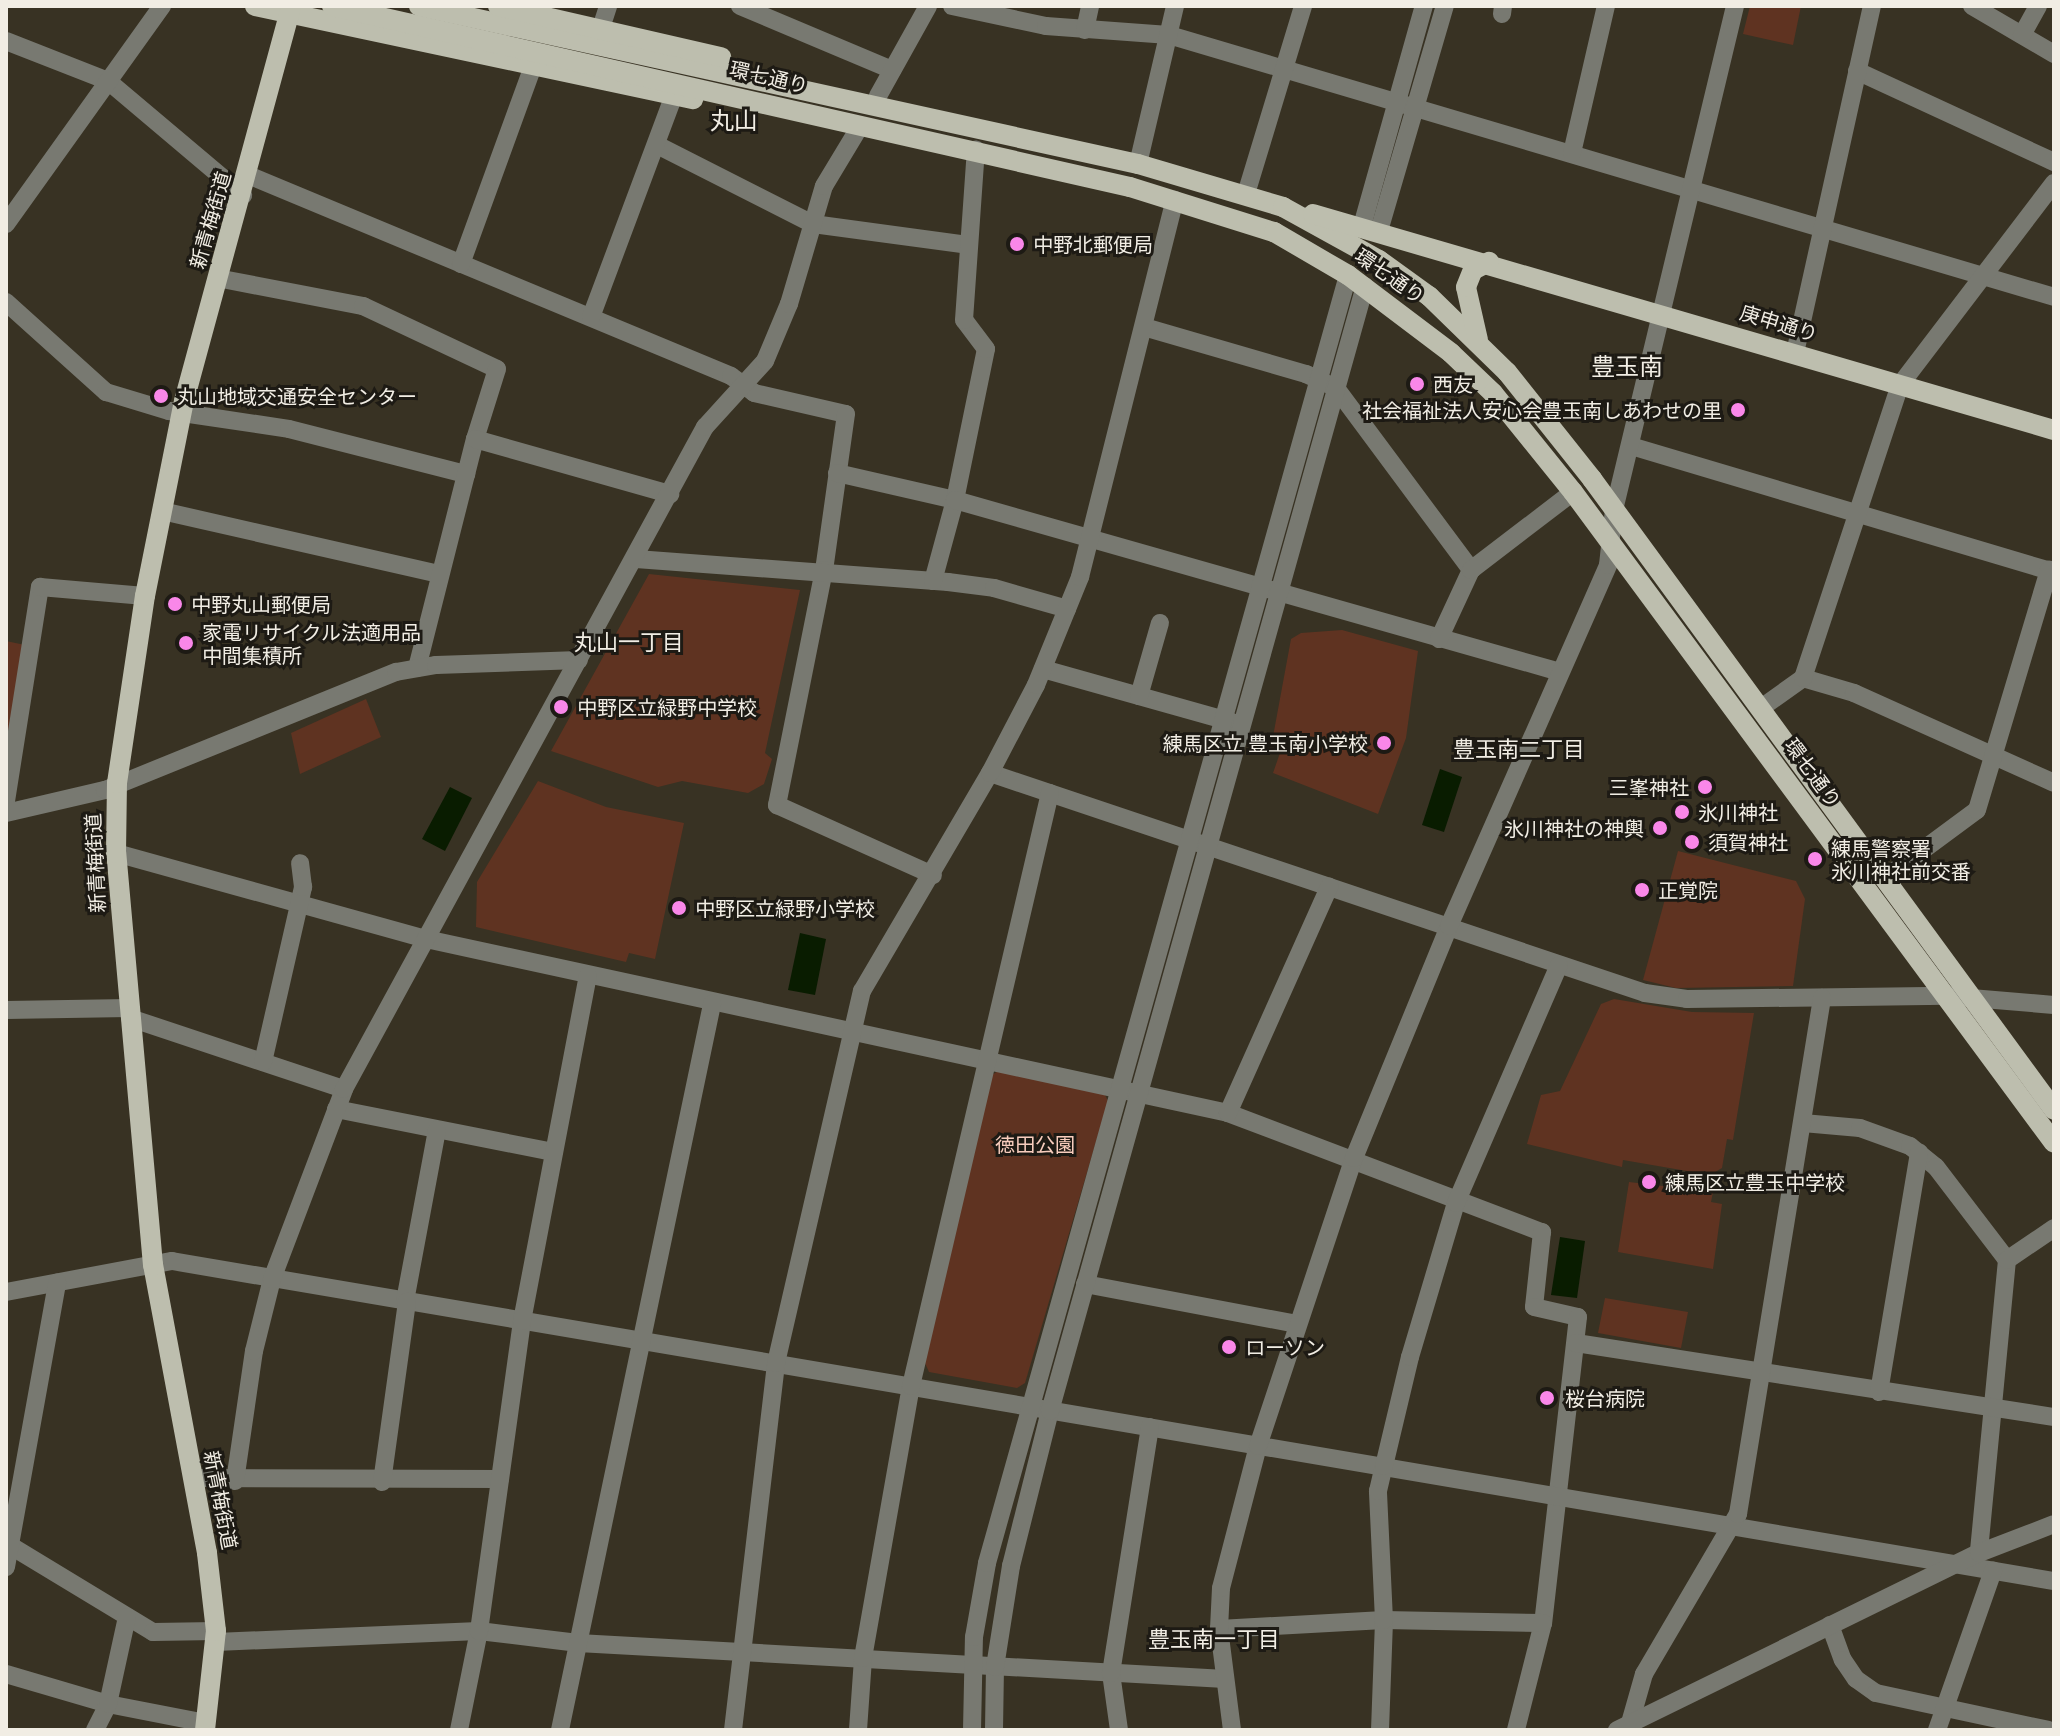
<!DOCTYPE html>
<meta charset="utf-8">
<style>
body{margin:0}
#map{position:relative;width:2060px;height:1736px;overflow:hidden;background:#383223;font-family:"Open Sans","Noto Sans JP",sans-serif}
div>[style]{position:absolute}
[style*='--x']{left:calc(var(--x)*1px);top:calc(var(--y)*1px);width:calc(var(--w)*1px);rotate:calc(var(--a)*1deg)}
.green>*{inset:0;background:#5f3321}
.water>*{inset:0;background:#091c00}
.minor>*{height:18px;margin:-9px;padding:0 9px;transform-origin:9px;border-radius:9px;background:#787971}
.major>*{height:20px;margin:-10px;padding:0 10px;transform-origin:10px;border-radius:10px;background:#bdbeae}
.dots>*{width:22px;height:22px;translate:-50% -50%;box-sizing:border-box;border:4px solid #1d1a14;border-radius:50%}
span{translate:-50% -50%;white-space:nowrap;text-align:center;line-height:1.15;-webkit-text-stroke:6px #1d1a14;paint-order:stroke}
.street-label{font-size:20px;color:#f1ede4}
.poi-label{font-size:20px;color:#f1ede4}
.left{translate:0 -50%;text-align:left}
.right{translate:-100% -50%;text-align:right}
.park-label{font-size:20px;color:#f8cdbd}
.neighbourhood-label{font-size:22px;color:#f1ede4}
.quarter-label{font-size:24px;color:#f1ede4}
.frame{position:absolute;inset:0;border:8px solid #f1ede4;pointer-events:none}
</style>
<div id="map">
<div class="green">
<i style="clip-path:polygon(1750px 6px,1801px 6px,1793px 45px,1743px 34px)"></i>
<i style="clip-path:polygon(649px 574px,800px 590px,765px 753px,772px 759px,764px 784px,748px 793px,682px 781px,658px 787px,551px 751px)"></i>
<i style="clip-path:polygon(1342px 630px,1418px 651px,1406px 738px,1378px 814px,1273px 773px,1281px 750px,1272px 742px,1291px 639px,1301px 633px)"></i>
<i style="clip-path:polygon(6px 641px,25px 645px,11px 730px,6px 729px)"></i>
<i style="clip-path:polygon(366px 699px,381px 737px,300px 774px,291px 733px)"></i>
<i style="clip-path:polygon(538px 781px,606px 807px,684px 823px,655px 959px,629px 953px,626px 962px,476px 927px,477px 882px)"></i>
<i style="clip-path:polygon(1678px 851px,1796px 881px,1805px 899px,1793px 986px,1676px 988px,1643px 980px)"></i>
<i style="clip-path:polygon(1614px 999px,1692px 1012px,1754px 1013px,1733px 1140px,1727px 1139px,1722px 1168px,1710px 1175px,1623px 1160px,1622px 1167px,1527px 1144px,1541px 1095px,1560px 1091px,1601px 1004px)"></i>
<i style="clip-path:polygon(998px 1071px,1105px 1095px,1108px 1101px,1025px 1383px,1017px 1388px,929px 1372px,925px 1363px,992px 1075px)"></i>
<i style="clip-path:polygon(1629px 1182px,1713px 1192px,1711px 1202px,1722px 1204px,1713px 1269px,1618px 1252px)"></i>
<i style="clip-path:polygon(1605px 1298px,1688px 1312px,1681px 1348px,1598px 1333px)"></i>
</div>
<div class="water">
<i style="clip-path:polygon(1440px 769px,1462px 777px,1444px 832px,1422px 825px)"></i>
<i style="clip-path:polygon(450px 787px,472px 798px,445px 851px,422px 839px)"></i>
<i style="clip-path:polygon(800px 933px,826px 939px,815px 995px,788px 990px)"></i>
<i style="clip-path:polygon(1560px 1237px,1585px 1241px,1577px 1298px,1551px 1295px)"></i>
</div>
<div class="minor">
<i style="--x:740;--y:6;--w:165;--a:22.8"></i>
<i style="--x:952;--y:6;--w:96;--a:12"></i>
<i style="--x:1046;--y:26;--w:123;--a:4.2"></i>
<i style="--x:1169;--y:35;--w:923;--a:16.49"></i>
<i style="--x:1972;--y:6;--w:95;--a:30.3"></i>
<i style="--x:1502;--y:14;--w:8;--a:-83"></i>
<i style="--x:601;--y:28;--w:23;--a:-72"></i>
<i style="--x:1085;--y:30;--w:25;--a:-78"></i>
<i style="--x:2022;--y:35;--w:33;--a:-61"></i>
<i style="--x:6;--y:41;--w:110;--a:21.4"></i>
<i style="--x:108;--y:81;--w:177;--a:40.2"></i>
<i style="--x:1857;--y:71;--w:217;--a:24.8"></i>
<i style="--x:878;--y:96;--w:103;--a:-60.9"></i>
<i style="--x:659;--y:146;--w:173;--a:26.9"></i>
<i style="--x:813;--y:224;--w:156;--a:7.7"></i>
<i style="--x:1572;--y:153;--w:151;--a:-77"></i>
<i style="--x:1138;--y:164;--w:162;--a:-76.8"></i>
<i style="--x:248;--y:175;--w:523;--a:22.59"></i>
<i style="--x:731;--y:376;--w:29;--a:36"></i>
<i style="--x:754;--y:393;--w:94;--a:12.9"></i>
<i style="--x:846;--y:414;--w:158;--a:98"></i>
<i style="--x:824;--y:570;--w:240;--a:101.3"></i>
<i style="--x:777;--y:805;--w:171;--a:24.2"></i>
<i style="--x:1246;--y:194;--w:196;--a:-73.1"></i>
<i style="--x:6;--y:224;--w:268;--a:-54.4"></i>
<i style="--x:1362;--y:226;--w:229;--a:-74.3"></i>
<i style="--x:1379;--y:231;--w:234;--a:-73.7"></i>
<i style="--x:461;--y:264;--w:211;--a:-70"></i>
<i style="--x:217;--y:278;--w:149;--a:10.9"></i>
<i style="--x:363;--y:306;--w:148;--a:25.2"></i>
<i style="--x:497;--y:369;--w:73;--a:107.4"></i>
<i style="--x:6;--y:302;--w:135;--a:42"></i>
<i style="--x:106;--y:392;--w:66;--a:16.8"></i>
<i style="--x:169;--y:411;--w:121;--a:8.5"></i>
<i style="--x:289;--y:429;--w:183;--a:14.3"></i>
<i style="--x:591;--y:317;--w:237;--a:-69.5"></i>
<i style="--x:1144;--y:327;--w:169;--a:16.2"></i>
<i style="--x:1306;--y:374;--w:33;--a:25"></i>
<i style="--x:1336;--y:388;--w:227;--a:53.4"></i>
<i style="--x:1795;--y:353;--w:355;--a:-77.5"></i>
<i style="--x:1631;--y:446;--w:441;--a:16.6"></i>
<i style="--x:837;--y:473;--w:121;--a:12.9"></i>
<i style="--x:955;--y:500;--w:154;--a:-78.4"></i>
<i style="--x:986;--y:349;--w:36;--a:-127"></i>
<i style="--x:964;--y:320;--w:171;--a:-86"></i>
<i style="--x:162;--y:511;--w:284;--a:12.8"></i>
<i style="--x:636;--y:559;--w:313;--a:4.2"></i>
<i style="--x:948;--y:582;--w:46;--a:7.4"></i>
<i style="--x:994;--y:588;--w:76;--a:16"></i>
<i style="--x:933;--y:581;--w:84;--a:-74.8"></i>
<i style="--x:955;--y:500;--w:629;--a:15.87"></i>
<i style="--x:1439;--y:639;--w:76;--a:-65.1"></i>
<i style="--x:1471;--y:570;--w:128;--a:-37.4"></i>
<i style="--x:417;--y:668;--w:236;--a:-75.8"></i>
<i style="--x:475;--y:439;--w:203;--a:15.8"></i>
<i style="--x:1043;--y:669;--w:196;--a:15.7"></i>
<i style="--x:1803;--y:678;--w:53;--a:16.4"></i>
<i style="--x:1854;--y:693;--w:219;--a:24.2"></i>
<i style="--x:1139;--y:696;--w:76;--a:-74"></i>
<i style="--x:1761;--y:708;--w:52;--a:-35.5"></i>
<i style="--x:1803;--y:678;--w:309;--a:-71.7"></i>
<i style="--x:1900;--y:385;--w:254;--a:-52.7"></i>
<i style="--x:990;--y:773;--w:691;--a:18.57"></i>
<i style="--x:1645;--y:993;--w:42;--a:8.1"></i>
<i style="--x:1687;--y:999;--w:260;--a:-0.7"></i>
<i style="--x:1947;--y:996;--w:107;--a:4.8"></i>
<i style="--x:6;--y:801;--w:217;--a:-81"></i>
<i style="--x:40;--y:587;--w:105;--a:4.9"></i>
<i style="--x:6;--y:813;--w:102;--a:-13.1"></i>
<i style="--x:105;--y:790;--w:314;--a:-22.1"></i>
<i style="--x:396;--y:672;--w:41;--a:-9.9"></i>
<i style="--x:436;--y:665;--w:143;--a:-2"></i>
<i style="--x:116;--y:853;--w:322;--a:15.5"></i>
<i style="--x:426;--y:939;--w:821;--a:12.24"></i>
<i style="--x:1228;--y:1113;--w:336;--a:20.8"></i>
<i style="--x:1542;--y:1232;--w:75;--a:96.1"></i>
<i style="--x:1534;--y:1307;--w:45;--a:12.8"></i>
<i style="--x:1578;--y:1317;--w:308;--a:96.5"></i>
<i style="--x:1543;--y:1623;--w:110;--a:104.2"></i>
<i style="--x:1885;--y:878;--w:114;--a:-36.5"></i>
<i style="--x:1977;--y:810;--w:251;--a:-73.3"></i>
<i style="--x:6;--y:1010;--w:123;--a:-0.9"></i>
<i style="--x:130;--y:1018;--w:225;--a:18.4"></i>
<i style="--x:263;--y:1062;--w:180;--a:-77.1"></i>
<i style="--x:303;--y:887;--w:24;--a:-97"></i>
<i style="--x:336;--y:1109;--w:222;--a:11.2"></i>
<i style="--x:1228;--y:1113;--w:248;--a:-65.9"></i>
<i style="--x:1803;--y:1123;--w:57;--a:5"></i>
<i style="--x:1860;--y:1128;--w:53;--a:19.8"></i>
<i style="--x:1910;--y:1146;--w:33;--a:39"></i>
<i style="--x:1936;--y:1167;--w:117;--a:52.6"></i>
<i style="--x:2007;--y:1260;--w:294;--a:95.5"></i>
<i style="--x:2007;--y:1260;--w:57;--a:-34.2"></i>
<i style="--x:1085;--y:1284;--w:215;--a:10.7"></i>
<i style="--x:6;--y:1292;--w:169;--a:-10.6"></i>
<i style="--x:172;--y:1261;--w:1909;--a:9.65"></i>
<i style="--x:405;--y:1301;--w:174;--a:-79.4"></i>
<i style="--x:1576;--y:1343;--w:484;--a:8.8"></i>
<i style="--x:1879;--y:1392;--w:243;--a:-80.5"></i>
<i style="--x:194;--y:1478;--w:306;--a:0.2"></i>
<i style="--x:235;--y:1481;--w:131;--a:-81.7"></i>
<i style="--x:254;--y:1351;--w:74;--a:-76"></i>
<i style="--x:272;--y:1279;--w:203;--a:-69.2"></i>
<i style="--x:344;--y:1089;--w:754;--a:-61.4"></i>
<i style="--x:705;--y:427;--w:89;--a:-47.7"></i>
<i style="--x:765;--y:361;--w:62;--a:-67.2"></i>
<i style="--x:789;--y:304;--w:123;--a:-73.5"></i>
<i style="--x:824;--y:186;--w:62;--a:-58.9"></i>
<i style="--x:382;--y:1482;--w:182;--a:-82.1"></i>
<i style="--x:6;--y:1543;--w:172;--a:31.2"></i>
<i style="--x:153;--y:1632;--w:63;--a:-0.9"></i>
<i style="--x:6;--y:1567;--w:289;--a:-79.8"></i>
<i style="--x:1830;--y:1625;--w:37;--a:70"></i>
<i style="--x:1843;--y:1660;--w:23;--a:56"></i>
<i style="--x:1856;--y:1679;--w:24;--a:35"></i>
<i style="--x:1876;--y:1693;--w:176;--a:12.1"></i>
<i style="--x:1219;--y:1629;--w:165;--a:-3.1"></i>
<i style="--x:1384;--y:1620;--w:159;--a:1.1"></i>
<i style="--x:216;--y:1642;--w:263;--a:-2.4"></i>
<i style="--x:479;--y:1631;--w:100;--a:6.9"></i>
<i style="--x:578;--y:1643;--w:648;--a:3.18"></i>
<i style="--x:6;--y:1674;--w:106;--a:16.4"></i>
<i style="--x:108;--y:1704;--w:100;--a:11"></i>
<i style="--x:1630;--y:1723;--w:51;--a:-74.1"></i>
<i style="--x:1644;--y:1674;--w:186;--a:-59.6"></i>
<i style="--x:1738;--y:1514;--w:523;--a:-80.75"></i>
<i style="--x:95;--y:1730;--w:29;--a:-63"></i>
<i style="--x:108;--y:1704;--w:89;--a:-77.7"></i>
<i style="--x:459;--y:1730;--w:101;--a:-78.6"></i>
<i style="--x:479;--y:1631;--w:313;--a:-82.1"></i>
<i style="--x:522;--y:1321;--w:351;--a:-79.2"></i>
<i style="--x:560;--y:1730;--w:742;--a:-78.17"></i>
<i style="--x:733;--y:1730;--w:370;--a:-83.3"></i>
<i style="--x:776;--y:1363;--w:382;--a:-77"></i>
<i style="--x:862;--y:991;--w:253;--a:-59.6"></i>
<i style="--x:990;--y:773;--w:99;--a:-62.4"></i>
<i style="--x:1036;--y:685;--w:117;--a:-67.8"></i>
<i style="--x:1080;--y:577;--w:389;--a:-75.9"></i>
<i style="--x:858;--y:1730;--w:72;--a:-86"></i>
<i style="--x:863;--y:1658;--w:276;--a:-80"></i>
<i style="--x:911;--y:1386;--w:609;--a:-76.81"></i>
<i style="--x:972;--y:1730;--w:93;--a:-88.8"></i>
<i style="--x:974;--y:1637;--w:75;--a:-80"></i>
<i style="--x:987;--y:1563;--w:1338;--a:-74.34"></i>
<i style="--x:994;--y:1730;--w:63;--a:-89.1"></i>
<i style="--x:995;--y:1667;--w:102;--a:-81"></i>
<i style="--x:1011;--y:1566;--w:160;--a:-75.9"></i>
<i style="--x:1050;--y:1411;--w:1168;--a:-74.36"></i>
<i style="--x:1119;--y:1730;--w:58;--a:-98"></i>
<i style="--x:1111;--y:1673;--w:249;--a:-81"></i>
<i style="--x:1232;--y:1730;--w:102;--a:-97.3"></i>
<i style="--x:1219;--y:1629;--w:41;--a:-87.2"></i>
<i style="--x:1221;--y:1588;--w:147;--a:-75.4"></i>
<i style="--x:1258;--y:1446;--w:304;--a:-71.6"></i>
<i style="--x:1354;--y:1158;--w:251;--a:-67.7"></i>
<i style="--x:1449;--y:926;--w:394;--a:-66.2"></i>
<i style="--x:1608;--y:565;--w:55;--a:-83.8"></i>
<i style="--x:1614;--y:510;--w:518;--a:-76.5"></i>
<i style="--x:1380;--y:1730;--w:110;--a:-87.9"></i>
<i style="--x:1384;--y:1620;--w:129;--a:-92.7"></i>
<i style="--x:1378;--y:1491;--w:26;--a:-77"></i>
<i style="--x:1384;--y:1466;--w:112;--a:-76.6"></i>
<i style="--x:1410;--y:1357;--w:161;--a:-73.4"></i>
<i style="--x:1456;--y:1203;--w:259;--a:-66.6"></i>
<i style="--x:1617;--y:1730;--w:403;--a:-26.1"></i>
<i style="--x:1979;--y:1553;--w:80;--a:-21.1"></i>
<i style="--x:1937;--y:1730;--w:169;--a:-70.6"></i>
</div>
<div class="major">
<i style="--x:255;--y:6;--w:448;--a:12"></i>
<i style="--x:332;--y:6;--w:818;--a:12.78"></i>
<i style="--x:1130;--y:187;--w:151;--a:17.4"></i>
<i style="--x:1274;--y:232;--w:86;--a:30.2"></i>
<i style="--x:1348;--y:275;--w:129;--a:37.1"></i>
<i style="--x:1451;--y:353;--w:58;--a:43.6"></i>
<i style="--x:1493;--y:393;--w:127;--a:51.1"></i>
<i style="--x:1573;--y:492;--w:809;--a:53.54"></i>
<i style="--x:419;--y:6;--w:736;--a:12.39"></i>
<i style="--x:1138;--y:164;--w:151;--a:16.5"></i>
<i style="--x:1283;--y:207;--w:110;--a:28.9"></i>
<i style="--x:1379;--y:260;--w:62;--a:35.8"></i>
<i style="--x:1429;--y:296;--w:109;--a:44.3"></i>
<i style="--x:1507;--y:372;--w:137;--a:51.5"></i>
<i style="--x:1592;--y:479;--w:782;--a:53.79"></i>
<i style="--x:498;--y:6;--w:229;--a:12.9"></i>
<i style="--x:1313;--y:214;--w:772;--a:16.25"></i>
<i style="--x:1478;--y:340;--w:54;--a:-102.8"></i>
<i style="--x:1466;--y:287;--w:18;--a:-68"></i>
<i style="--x:1473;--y:270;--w:18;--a:-27"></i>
<i style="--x:205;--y:1730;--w:100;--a:-83.7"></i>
<i style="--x:216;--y:1631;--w:79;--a:-96.6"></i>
<i style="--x:207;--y:1553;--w:293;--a:-100.6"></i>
<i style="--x:153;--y:1265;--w:414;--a:-95.1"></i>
<i style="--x:116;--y:853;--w:70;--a:-89.2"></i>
<i style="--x:117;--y:783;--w:189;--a:-81.5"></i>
<i style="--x:145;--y:596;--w:199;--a:-78.7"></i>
<i style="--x:184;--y:401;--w:409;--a:-74.8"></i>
</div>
<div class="dots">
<i style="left:1017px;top:244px;background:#f987e9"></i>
<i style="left:1417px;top:384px;background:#f987e9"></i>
<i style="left:161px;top:396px;background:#f987e9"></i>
<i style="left:1738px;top:410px;background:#f987e9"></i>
<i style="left:175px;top:604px;background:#f987e9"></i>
<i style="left:186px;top:643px;background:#f987e9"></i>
<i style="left:561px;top:707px;background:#f987e9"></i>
<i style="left:1384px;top:743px;background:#f987e9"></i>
<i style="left:1705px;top:787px;background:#f987e9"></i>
<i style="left:1682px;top:812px;background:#f987e9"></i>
<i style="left:1660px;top:828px;background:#f987e9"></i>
<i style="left:1692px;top:842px;background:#f987e9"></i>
<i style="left:1815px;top:859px;background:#f987e9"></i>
<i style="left:1642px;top:890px;background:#f987e9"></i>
<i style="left:679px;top:908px;background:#f987e9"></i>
<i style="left:1649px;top:1182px;background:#f987e9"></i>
<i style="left:1229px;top:1347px;background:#f987e9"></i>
<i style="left:1547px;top:1398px;background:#f987e9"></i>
</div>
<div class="street-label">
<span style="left:769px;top:77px;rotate:13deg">環七通り</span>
<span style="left:210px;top:220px;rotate:-74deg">新青梅街道</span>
<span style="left:1390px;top:276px;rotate:35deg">環七通り</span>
<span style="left:1779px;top:323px;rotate:17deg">庚申通り</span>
<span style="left:1813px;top:773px;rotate:54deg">環七通り</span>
<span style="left:95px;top:863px;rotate:-93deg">新青梅街道</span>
<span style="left:221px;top:1500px;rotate:79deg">新青梅街道</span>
</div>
<div class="poi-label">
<span class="left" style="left:1033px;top:244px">中野北郵便局</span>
<span class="left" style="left:1433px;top:384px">西友</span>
<span class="left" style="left:177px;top:396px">丸山地域交通安全センター</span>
<span class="right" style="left:1722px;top:410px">社会福祉法人安心会豊玉南しあわせの里</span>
<span class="left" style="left:191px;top:604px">中野丸山郵便局</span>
<span class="left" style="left:202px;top:644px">家電リサイクル法適用品<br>中間集積所</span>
<span class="left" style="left:577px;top:707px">中野区立緑野中学校</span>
<span class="right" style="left:1368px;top:743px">練馬区立 豊玉南小学校</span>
<span class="right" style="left:1689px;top:787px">三峯神社</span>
<span class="left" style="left:1698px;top:812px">氷川神社</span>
<span class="right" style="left:1644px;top:828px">氷川神社の神輿</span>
<span class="left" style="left:1708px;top:842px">須賀神社</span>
<span class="left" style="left:1831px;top:860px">練馬警察署<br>氷川神社前交番</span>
<span class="left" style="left:1658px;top:890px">正覚院</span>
<span class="left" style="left:695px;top:908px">中野区立緑野小学校</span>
<span class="left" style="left:1665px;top:1182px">練馬区立豊玉中学校</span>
<span class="left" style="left:1245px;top:1347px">ローソン</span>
<span class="left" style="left:1565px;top:1398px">桜台病院</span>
</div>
<div class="park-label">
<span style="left:1035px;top:1144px">徳田公園</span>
</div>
<div class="neighbourhood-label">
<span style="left:629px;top:642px">丸山一丁目</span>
<span style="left:1519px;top:749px">豊玉南二丁目</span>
<span style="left:1214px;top:1639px">豊玉南一丁目</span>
</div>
<div class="quarter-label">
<span style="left:734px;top:120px">丸山</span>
<span style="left:1627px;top:366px">豊玉南</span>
</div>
<div class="frame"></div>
</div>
